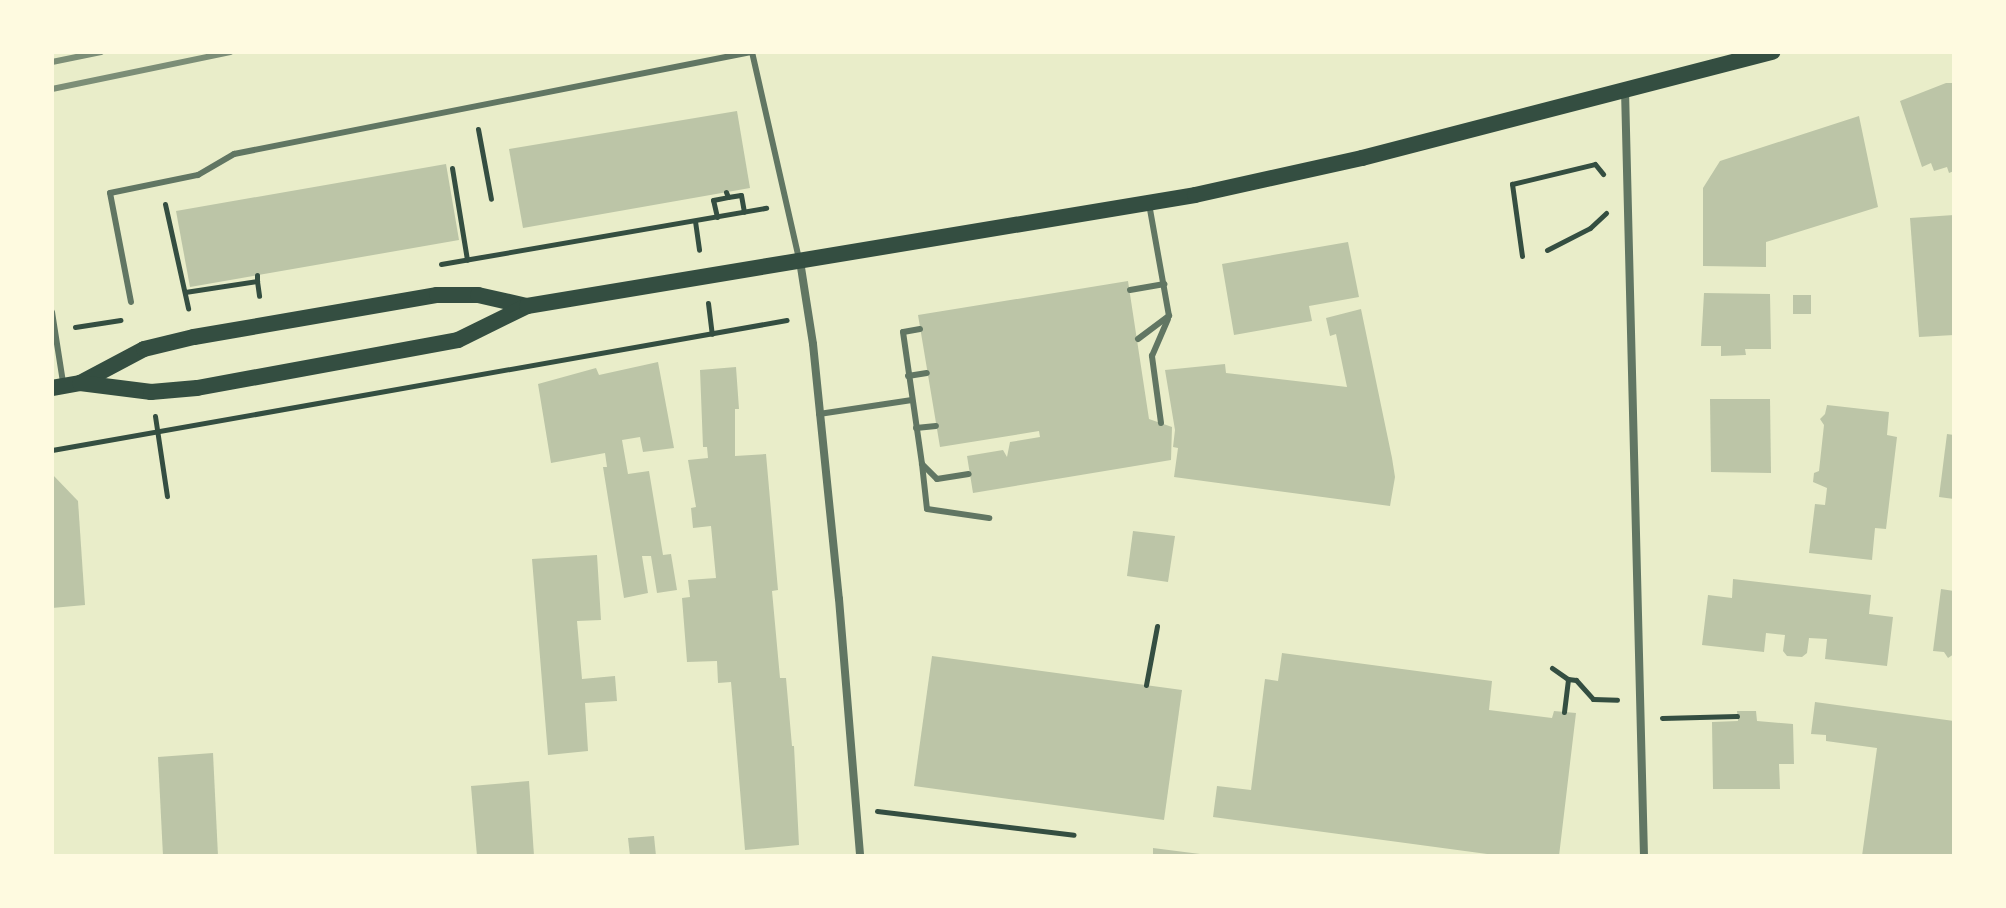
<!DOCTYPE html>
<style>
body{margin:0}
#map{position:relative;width:2006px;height:908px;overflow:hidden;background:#e9edc9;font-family:Inter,sans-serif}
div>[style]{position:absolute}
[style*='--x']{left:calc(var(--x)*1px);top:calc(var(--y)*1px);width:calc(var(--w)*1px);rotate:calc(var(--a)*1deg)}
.building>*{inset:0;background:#bcc5a7}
.path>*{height:5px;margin:-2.5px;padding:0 2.5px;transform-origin:2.5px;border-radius:2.5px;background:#344e41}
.service>*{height:6px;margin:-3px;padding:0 3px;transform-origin:3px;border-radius:3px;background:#617663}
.minor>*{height:8px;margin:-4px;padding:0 4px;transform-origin:4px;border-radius:4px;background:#617663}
.secondary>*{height:16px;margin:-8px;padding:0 8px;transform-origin:8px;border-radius:8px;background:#344e41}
.rail>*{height:6px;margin:-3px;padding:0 3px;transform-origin:3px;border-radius:3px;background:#7c8e77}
span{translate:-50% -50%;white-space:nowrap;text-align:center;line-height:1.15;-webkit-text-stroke:7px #fefae0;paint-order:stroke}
.frame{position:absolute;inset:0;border:54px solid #fefae0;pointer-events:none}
</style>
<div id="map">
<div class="building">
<i style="clip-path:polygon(1946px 83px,1954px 83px,1954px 171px,1949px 173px,1947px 167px,1934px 171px,1931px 163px,1922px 167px,1900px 101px)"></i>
<i style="clip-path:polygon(737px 111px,750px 188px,523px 228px,509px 149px)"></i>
<i style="clip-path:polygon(1859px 116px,1878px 207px,1766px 242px,1766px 267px,1703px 266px,1703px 188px,1720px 161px)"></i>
<i style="clip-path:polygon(446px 164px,459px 240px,190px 287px,176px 211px)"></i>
<i style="clip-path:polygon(1954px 215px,1954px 335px,1919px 337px,1910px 218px)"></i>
<i style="clip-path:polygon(1348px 242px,1359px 297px,1309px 306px,1312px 321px,1234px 335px,1222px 264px)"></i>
<i style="clip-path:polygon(1128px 281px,1149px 419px,1172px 427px,1171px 460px,973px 493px,967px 456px,1003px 450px,1007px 457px,1010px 442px,1040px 437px,1039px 431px,940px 447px,918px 315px)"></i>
<i style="clip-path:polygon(1704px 293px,1770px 294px,1771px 349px,1745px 349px,1746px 355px,1721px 356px,1721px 346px,1701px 346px)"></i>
<i style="clip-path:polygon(1793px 295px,1811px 295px,1811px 314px,1793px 314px)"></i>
<i style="clip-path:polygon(1361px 309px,1392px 458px,1395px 477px,1390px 506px,1174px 477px,1178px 448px,1173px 447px,1175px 430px,1165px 370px,1225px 364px,1226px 373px,1347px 387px,1336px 334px,1330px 336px,1326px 318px)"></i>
<i style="clip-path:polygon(658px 362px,674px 448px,643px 452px,640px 437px,622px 440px,628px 474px,649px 471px,663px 555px,671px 554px,677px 590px,657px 593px,651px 556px,642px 556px,648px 593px,624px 598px,603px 467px,607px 467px,605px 453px,551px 463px,538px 384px,596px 368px,599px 375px)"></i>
<i style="clip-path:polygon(736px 367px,739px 409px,735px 409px,735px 456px,766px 454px,778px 590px,772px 591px,780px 678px,786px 678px,792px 746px,794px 746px,799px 845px,745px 850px,731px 682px,718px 683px,717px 661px,687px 662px,682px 598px,690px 597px,688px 580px,716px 578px,711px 526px,693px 528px,691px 508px,696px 507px,688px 460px,708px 458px,707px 447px,703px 447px,700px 370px)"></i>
<i style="clip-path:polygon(1710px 399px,1770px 399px,1771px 473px,1711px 472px)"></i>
<i style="clip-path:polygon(1827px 405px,1889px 412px,1887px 435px,1897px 437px,1886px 529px,1875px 528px,1872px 560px,1809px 553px,1815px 504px,1825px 505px,1827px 488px,1813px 482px,1814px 473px,1819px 471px,1824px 425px,1820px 419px,1825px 414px)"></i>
<i style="clip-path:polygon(1947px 434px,1954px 435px,1954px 499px,1939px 497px)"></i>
<i style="clip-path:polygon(52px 474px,78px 501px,85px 605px,52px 608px)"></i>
<i style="clip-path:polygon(1133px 531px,1175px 536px,1168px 582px,1127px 576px)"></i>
<i style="clip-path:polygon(597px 555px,601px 620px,577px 621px,582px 679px,615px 676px,617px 701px,585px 703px,588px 751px,548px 755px,532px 559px)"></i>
<i style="clip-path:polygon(1733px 579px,1871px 595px,1869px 614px,1893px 617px,1887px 666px,1825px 659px,1827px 639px,1809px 638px,1807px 653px,1802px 657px,1787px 656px,1783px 651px,1785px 635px,1766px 633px,1764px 652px,1702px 645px,1708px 595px,1732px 598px)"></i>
<i style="clip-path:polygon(1941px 589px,1954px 591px,1954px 654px,1948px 658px,1944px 652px,1933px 651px)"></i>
<i style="clip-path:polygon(1282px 653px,1492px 681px,1489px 710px,1552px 718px,1554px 711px,1576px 713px,1559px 856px,1502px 856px,1213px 817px,1217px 786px,1251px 790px,1265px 679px,1278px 681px)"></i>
<i style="clip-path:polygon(932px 656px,1182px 690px,1164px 820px,914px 786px)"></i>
<i style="clip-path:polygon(1815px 702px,1954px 721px,1954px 856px,1862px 856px,1877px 748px,1826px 741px,1826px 735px,1811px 734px)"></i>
<i style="clip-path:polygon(1737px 711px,1756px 711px,1757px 721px,1793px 724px,1794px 764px,1779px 764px,1780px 789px,1713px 789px,1712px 722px,1738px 721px)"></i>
<i style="clip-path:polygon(213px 753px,218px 856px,163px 856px,158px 757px)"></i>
<i style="clip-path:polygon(529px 781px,534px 856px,477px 856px,471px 786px)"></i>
<i style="clip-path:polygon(654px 836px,656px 856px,630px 856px,628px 838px)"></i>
<i style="clip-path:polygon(1153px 848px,1200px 854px,1200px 856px,1153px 856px)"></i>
</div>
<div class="path">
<i style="--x:478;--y:129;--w:71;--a:79.5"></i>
<i style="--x:452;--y:168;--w:93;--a:80.7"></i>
<i style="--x:726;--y:192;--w:5;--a:68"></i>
<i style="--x:728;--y:197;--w:13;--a:-9"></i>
<i style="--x:741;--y:195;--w:17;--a:80"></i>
<i style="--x:165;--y:204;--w:107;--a:77.5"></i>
<i style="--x:717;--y:217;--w:17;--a:-103"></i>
<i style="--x:713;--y:200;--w:15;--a:-11"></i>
<i style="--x:695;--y:221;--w:29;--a:82"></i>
<i style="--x:1547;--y:250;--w:48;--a:-27.1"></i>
<i style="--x:1590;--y:228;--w:22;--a:-43"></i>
<i style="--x:1522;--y:256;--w:73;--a:-97.9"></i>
<i style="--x:1512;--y:184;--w:85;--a:-13.5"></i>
<i style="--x:1595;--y:164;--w:13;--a:51"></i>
<i style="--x:441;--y:264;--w:330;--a:-9.8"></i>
<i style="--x:257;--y:281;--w:15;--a:82"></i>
<i style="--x:185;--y:292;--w:73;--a:-8.7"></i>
<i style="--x:257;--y:281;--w:6;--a:-90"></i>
<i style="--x:708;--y:303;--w:31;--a:83"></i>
<i style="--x:75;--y:327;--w:46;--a:-8.8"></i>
<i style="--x:155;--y:416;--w:81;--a:81.5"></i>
<i style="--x:52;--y:450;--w:746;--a:-10.03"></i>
<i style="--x:1552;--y:668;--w:19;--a:35"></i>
<i style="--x:1146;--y:685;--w:60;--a:-79.4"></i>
<i style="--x:1564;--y:712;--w:33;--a:-83"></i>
<i style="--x:1568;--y:679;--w:8;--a:7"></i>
<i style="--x:1576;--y:680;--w:25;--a:48"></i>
<i style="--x:1593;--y:699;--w:24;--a:2"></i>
<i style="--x:1662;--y:718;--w:75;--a:-1.5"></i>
<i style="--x:877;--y:811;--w:198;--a:6.9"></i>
</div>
<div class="service">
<i style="--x:752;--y:52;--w:212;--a:77.2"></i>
<i style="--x:1130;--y:290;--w:35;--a:-10"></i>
<i style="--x:131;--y:302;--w:111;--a:-100.9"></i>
<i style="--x:110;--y:193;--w:90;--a:-11.6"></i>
<i style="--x:198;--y:175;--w:42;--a:-30.3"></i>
<i style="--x:234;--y:154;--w:527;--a:-11.16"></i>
<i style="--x:52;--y:312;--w:71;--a:81.1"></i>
<i style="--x:920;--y:329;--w:17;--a:170"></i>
<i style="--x:903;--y:332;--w:133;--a:81.8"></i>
<i style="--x:922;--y:464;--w:21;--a:45"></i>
<i style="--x:937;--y:479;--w:32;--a:-9"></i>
<i style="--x:1138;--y:339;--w:39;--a:-37"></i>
<i style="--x:1169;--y:316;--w:114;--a:-100.1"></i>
<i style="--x:908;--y:376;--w:19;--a:-9"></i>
<i style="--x:819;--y:414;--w:94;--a:-8.6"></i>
<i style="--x:1161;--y:423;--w:68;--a:-97.7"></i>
<i style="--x:1152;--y:356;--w:40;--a:-66.6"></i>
<i style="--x:916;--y:428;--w:20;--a:-6"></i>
<i style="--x:922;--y:464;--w:45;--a:83.7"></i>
<i style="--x:927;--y:509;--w:63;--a:8.3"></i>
</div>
<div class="minor">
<i style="--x:1625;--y:90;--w:766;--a:88.58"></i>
<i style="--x:800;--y:261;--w:84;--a:81.1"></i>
<i style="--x:813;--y:344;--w:256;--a:84.2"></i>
<i style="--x:839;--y:599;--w:258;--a:85.3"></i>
</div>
<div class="secondary">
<i style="--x:80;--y:383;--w:72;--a:-28"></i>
<i style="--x:144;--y:349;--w:51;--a:-13.5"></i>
<i style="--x:194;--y:337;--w:247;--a:-9.8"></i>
<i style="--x:437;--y:295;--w:41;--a:0"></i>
<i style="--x:478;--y:295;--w:50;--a:12.7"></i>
<i style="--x:52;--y:388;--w:28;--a:-10"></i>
<i style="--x:80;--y:383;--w:72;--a:7.2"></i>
<i style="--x:151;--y:392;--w:46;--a:-5"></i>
<i style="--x:197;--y:388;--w:265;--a:-10.4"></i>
<i style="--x:458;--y:340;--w:77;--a:-26.2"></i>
<i style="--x:527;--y:306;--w:677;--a:-9.43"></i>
<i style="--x:1195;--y:195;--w:171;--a:-12.5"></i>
<i style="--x:1362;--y:158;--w:424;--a:-14.5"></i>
</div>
<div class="rail">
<i style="--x:52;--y:62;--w:50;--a:-11.5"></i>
<i style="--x:52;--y:89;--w:182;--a:-11.7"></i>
</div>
<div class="frame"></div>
</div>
